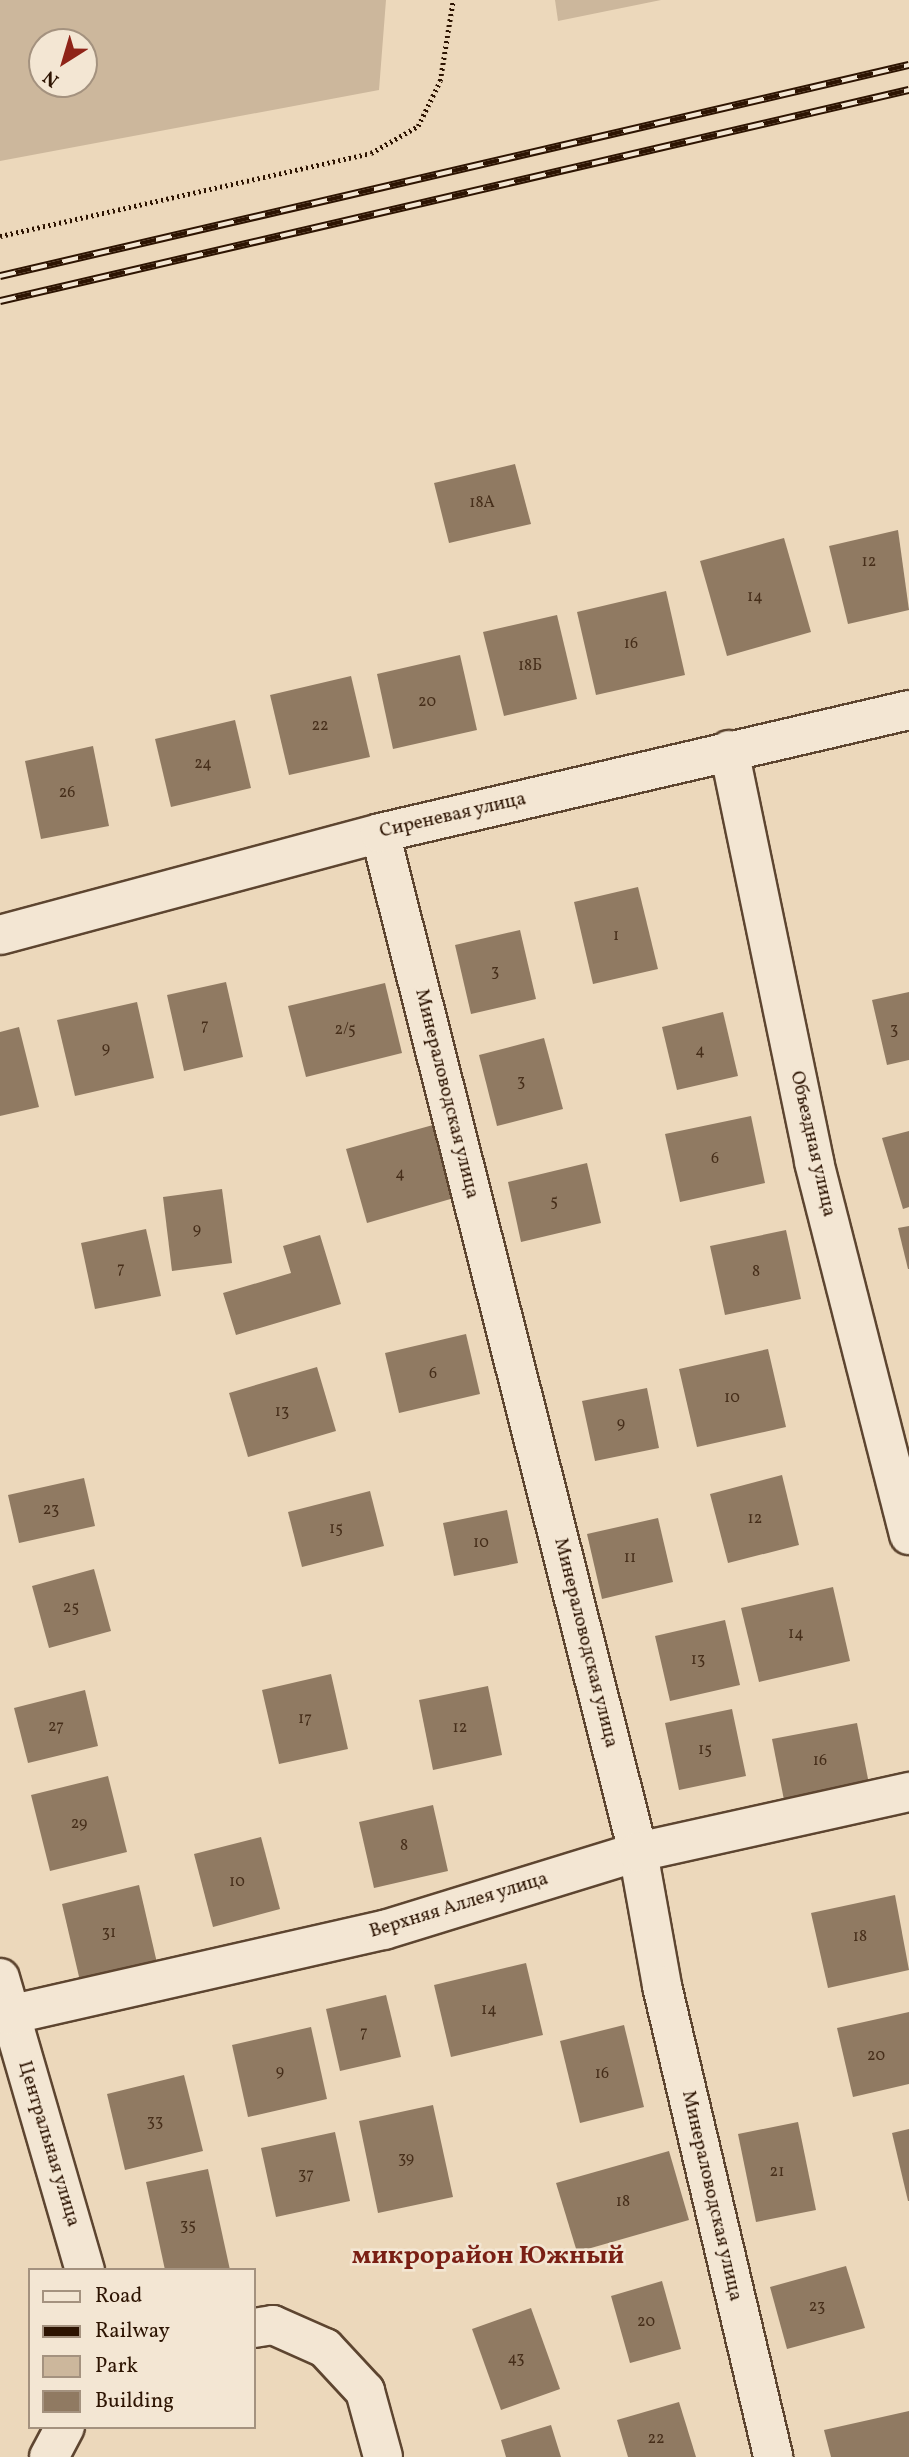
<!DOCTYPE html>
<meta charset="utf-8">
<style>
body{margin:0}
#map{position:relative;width:909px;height:2457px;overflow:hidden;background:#ecd8bb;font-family:Vollkorn,serif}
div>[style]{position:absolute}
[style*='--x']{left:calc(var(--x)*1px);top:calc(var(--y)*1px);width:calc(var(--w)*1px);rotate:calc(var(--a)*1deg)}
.green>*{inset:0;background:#ccb79c}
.building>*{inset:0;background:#907a62}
.path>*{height:4.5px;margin-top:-2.25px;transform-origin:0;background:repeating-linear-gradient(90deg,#2d1402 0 2px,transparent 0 5.5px)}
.roads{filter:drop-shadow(2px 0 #5d4530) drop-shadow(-2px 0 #5d4530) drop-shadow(0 2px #5d4530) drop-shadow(0 -2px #5d4530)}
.minor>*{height:38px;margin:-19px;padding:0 19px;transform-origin:19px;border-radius:19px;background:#f3e6d3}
.tertiary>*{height:38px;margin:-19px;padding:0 19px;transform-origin:19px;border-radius:19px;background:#f3e6d3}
.rail>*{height:8px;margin-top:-4px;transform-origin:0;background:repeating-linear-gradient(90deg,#f3e6d3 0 16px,#2d1402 0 32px);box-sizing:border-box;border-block:2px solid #2d1402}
span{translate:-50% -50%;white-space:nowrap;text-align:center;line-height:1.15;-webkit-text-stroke:5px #f3e6d3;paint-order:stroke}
.number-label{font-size:16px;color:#462e1a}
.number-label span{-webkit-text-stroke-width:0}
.street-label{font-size:19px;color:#2d1402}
.district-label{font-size:26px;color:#7a1f14;font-weight:700}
.legend{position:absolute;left:28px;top:2268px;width:228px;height:161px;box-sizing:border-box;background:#f3e6d3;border:2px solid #a4927f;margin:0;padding:9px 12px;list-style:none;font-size:21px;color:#2d1402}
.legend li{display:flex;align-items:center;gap:14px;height:35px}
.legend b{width:35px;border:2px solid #a4927f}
.north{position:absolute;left:28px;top:28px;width:70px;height:70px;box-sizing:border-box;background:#f3e6d3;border:2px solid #a4927f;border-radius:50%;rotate:217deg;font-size:19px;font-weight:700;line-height:28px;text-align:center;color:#2d1402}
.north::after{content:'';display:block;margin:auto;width:24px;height:32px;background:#8f2418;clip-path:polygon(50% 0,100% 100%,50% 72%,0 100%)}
</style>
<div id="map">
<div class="green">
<i style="clip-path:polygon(evenodd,0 0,386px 0,379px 90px,0 161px,0 0,42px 42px,84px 42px,84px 84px,42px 84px,42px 42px)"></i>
<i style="clip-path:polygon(555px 0,661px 0,558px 21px)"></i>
</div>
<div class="building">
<i style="clip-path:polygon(515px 464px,531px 524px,449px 543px,434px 483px)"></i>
<i style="clip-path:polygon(898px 530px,909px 610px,848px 624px,829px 546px)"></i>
<i style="clip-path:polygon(784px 538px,811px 632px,727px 656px,700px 561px)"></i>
<i style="clip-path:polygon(666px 591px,685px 675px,596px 695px,577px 612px)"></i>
<i style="clip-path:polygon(557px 615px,577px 699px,504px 716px,483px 632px)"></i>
<i style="clip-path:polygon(460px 655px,477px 730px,393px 749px,377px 674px)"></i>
<i style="clip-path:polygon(351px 676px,370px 757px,289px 775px,270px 695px)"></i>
<i style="clip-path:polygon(235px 720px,251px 788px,171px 807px,155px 739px)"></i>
<i style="clip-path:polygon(93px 746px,109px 826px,41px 839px,25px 761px)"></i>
<i style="clip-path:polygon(638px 887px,658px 969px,593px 984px,574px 902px)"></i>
<i style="clip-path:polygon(520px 930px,536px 999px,471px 1014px,455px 945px)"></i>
<i style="clip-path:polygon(226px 982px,243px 1057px,184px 1071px,167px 995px)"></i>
<i style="clip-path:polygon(385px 983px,402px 1053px,306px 1077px,288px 1006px)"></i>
<i style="clip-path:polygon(909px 992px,909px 1060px,887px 1065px,872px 1000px)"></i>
<i style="clip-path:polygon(137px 1002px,154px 1078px,75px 1096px,57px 1020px)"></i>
<i style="clip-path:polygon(723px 1012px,738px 1076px,677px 1090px,662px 1027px)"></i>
<i style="clip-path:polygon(19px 1027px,39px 1107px,0 1116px,0 1032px)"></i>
<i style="clip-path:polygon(544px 1038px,563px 1109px,497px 1126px,479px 1055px)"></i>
<i style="clip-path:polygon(751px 1116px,765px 1183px,680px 1202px,665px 1134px)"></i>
<i style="clip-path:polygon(433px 1125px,454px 1198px,367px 1223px,346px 1149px)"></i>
<i style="clip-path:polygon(909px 1131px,909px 1207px,903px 1209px,882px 1138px)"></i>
<i style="clip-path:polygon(587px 1163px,601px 1223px,521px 1242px,508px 1182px)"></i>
<i style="clip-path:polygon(222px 1189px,232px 1263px,172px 1271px,163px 1197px)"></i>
<i style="clip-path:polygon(909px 1226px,909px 1269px,908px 1269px,898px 1228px)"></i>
<i style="clip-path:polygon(146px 1229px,161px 1296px,95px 1309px,81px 1243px)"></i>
<i style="clip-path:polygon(786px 1230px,801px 1299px,725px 1315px,710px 1246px)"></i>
<i style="clip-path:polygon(320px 1235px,341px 1304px,236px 1335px,223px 1293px,291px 1273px,283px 1246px)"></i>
<i style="clip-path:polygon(466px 1334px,480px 1394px,399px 1413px,385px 1353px)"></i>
<i style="clip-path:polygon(768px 1349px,786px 1427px,697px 1447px,679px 1369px)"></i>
<i style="clip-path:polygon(317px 1367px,336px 1431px,248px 1457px,229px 1393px)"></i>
<i style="clip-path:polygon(647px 1388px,659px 1448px,595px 1461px,582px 1401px)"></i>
<i style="clip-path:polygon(782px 1475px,799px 1545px,728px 1563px,710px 1494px)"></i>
<i style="clip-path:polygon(84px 1478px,95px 1526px,19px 1543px,8px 1495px)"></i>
<i style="clip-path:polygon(370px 1491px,384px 1546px,302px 1567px,288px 1512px)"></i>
<i style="clip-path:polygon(507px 1510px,518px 1563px,454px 1576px,443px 1523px)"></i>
<i style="clip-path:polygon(658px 1518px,673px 1582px,602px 1599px,587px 1534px)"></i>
<i style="clip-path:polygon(94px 1569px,111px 1631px,49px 1648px,32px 1586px)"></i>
<i style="clip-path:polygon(833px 1587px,850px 1661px,759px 1682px,741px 1608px)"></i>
<i style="clip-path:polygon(725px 1620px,740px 1685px,670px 1701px,655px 1636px)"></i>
<i style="clip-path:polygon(331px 1674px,348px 1749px,279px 1764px,262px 1690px)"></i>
<i style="clip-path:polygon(488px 1686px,502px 1755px,433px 1770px,419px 1700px)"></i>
<i style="clip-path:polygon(85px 1690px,98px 1746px,28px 1763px,14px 1708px)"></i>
<i style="clip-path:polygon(732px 1709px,746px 1776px,679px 1790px,665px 1723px)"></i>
<i style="clip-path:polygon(857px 1723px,869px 1784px,784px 1800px,772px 1739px)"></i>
<i style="clip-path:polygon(108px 1776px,127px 1852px,50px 1871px,31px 1795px)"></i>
<i style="clip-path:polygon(433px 1805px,448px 1871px,374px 1888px,359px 1822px)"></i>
<i style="clip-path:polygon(261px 1837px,280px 1909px,213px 1927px,194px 1854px)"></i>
<i style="clip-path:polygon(139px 1885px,157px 1963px,80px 1981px,62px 1904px)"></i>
<i style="clip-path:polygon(895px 1895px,909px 1970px,828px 1988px,811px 1913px)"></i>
<i style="clip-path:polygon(526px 1963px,543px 2035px,451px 2057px,434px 1985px)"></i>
<i style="clip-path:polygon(386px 1995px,401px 2057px,340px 2071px,326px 2009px)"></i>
<i style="clip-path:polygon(909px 2012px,909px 2084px,853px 2097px,837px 2028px)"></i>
<i style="clip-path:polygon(624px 2025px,644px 2107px,580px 2123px,560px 2041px)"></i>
<i style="clip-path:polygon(311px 2027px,327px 2099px,248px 2117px,232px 2045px)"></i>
<i style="clip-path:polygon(184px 2075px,203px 2151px,125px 2170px,107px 2094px)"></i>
<i style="clip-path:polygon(433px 2105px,453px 2197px,378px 2213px,359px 2121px)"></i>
<i style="clip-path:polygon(798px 2122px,816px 2210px,756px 2222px,738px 2134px)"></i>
<i style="clip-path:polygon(909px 2129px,909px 2201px,908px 2201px,892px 2133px)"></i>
<i style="clip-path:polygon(335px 2132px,350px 2201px,276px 2217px,261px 2148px)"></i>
<i style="clip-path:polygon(669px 2151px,689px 2220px,577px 2252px,556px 2183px)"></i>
<i style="clip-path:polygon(208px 2169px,230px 2270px,165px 2270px,146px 2182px)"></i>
<i style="clip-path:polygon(846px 2266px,865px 2328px,787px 2349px,770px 2287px)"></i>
<i style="clip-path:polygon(662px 2281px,681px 2349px,630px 2363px,611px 2296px)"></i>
<i style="clip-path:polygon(531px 2308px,560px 2389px,501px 2410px,472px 2329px)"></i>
<i style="clip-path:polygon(679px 2402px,696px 2457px,628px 2457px,617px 2420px)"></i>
<i style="clip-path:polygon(909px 2411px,909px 2457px,831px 2457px,824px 2430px)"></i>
<i style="clip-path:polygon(551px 2425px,561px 2457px,506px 2457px,501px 2440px)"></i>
</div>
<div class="path">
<i style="--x:0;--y:236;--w:380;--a:-12.6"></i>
<i style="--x:371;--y:153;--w:54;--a:-29.9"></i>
<i style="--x:418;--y:126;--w:50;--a:-63.9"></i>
<i style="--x:440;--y:81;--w:82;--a:-80.9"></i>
</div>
<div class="roads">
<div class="minor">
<i style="--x:729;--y:750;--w:421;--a:78.3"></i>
<i style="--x:814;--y:1162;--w:385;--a:75.7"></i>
<i style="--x:380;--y:833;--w:1051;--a:75.79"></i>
<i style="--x:638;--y:1852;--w:136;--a:79.8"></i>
<i style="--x:662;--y:1986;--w:484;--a:76.7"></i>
<i style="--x:0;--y:1978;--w:304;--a:73.8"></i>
<i style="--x:9;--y:2015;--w:385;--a:-12.8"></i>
<i style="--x:384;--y:1930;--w:266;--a:-17.1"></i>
<i style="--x:638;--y:1852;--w:278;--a:-12.5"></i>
<i style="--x:254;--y:2328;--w:19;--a:-9"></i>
<i style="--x:273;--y:2325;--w:57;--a:23.9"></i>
<i style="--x:325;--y:2348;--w:59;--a:47.1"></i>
<i style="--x:365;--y:2391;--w:68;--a:74.7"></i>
<i style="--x:49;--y:2457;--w:34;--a:-62"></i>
</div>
<div class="tertiary">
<i style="--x:0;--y:935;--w:393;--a:-15"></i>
<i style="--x:380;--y:833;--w:543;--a:-13.09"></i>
</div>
</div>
<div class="rail">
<i style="--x:0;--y:276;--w:933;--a:-13.07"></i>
<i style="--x:0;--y:301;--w:933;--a:-13.07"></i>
</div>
<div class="number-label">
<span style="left:482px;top:503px">18А</span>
<span style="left:869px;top:562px">12</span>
<span style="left:755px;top:597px">14</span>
<span style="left:631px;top:644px">16</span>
<span style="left:530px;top:666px">18Б</span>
<span style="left:427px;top:702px">20</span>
<span style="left:320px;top:726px">22</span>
<span style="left:203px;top:764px">24</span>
<span style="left:67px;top:793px">26</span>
<span style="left:616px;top:936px">1</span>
<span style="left:495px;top:972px">3</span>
<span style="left:205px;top:1026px">7</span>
<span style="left:345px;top:1030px">2/5</span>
<span style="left:894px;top:1030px">3</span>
<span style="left:106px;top:1049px">9</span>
<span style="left:700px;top:1051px">4</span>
<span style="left:521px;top:1082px">3</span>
<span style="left:715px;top:1159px">6</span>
<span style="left:400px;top:1174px">4</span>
<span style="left:554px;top:1202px">5</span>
<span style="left:197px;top:1230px">9</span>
<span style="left:121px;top:1269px">7</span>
<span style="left:756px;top:1272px">8</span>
<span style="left:433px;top:1374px">6</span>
<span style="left:732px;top:1398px">10</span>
<span style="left:282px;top:1412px">13</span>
<span style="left:621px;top:1424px">9</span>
<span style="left:51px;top:1510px">23</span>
<span style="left:755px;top:1519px">12</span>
<span style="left:336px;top:1529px">15</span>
<span style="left:481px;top:1543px">10</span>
<span style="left:630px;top:1558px">11</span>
<span style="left:71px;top:1608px">25</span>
<span style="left:796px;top:1634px">14</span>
<span style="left:698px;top:1660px">13</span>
<span style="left:305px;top:1719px">17</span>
<span style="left:56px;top:1727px">27</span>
<span style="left:460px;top:1728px">12</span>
<span style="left:705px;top:1750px">15</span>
<span style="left:820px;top:1761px">16</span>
<span style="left:79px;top:1824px">29</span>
<span style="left:404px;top:1846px">8</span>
<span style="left:237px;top:1882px">10</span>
<span style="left:109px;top:1933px">31</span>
<span style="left:860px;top:1937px">18</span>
<span style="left:489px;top:2010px">14</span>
<span style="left:364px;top:2033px">7</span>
<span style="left:876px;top:2056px">20</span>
<span style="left:280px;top:2072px">9</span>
<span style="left:602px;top:2074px">16</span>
<span style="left:155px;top:2122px">33</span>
<span style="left:406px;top:2159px">39</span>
<span style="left:777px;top:2172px">21</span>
<span style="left:306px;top:2175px">37</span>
<span style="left:623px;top:2202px">18</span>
<span style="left:188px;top:2226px">35</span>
<span style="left:817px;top:2307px">23</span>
<span style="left:646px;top:2322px">20</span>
<span style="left:516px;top:2359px">43</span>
<span style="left:656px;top:2439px">22</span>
</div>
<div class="street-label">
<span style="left:453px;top:816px;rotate:-13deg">Сиреневая улица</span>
<span style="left:446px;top:1094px;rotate:76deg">Минераловодская улица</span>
<span style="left:812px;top:1144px;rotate:77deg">Объездная улица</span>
<span style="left:585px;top:1643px;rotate:76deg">Минераловодская улица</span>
<span style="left:459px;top:1906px;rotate:-17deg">Верхняя Аллея улица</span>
<span style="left:48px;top:2144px;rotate:73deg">Центральная улица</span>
<span style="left:711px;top:2196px;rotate:77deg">Минераловодская улица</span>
</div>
<div class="district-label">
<span style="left:488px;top:2257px">микрорайон Южный</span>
</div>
<ul class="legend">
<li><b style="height:9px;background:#f3e6d3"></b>Road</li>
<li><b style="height:9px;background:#2d1402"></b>Railway</li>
<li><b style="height:19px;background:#ccb79c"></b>Park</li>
<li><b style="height:19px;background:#907a62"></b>Building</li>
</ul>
<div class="north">N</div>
</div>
